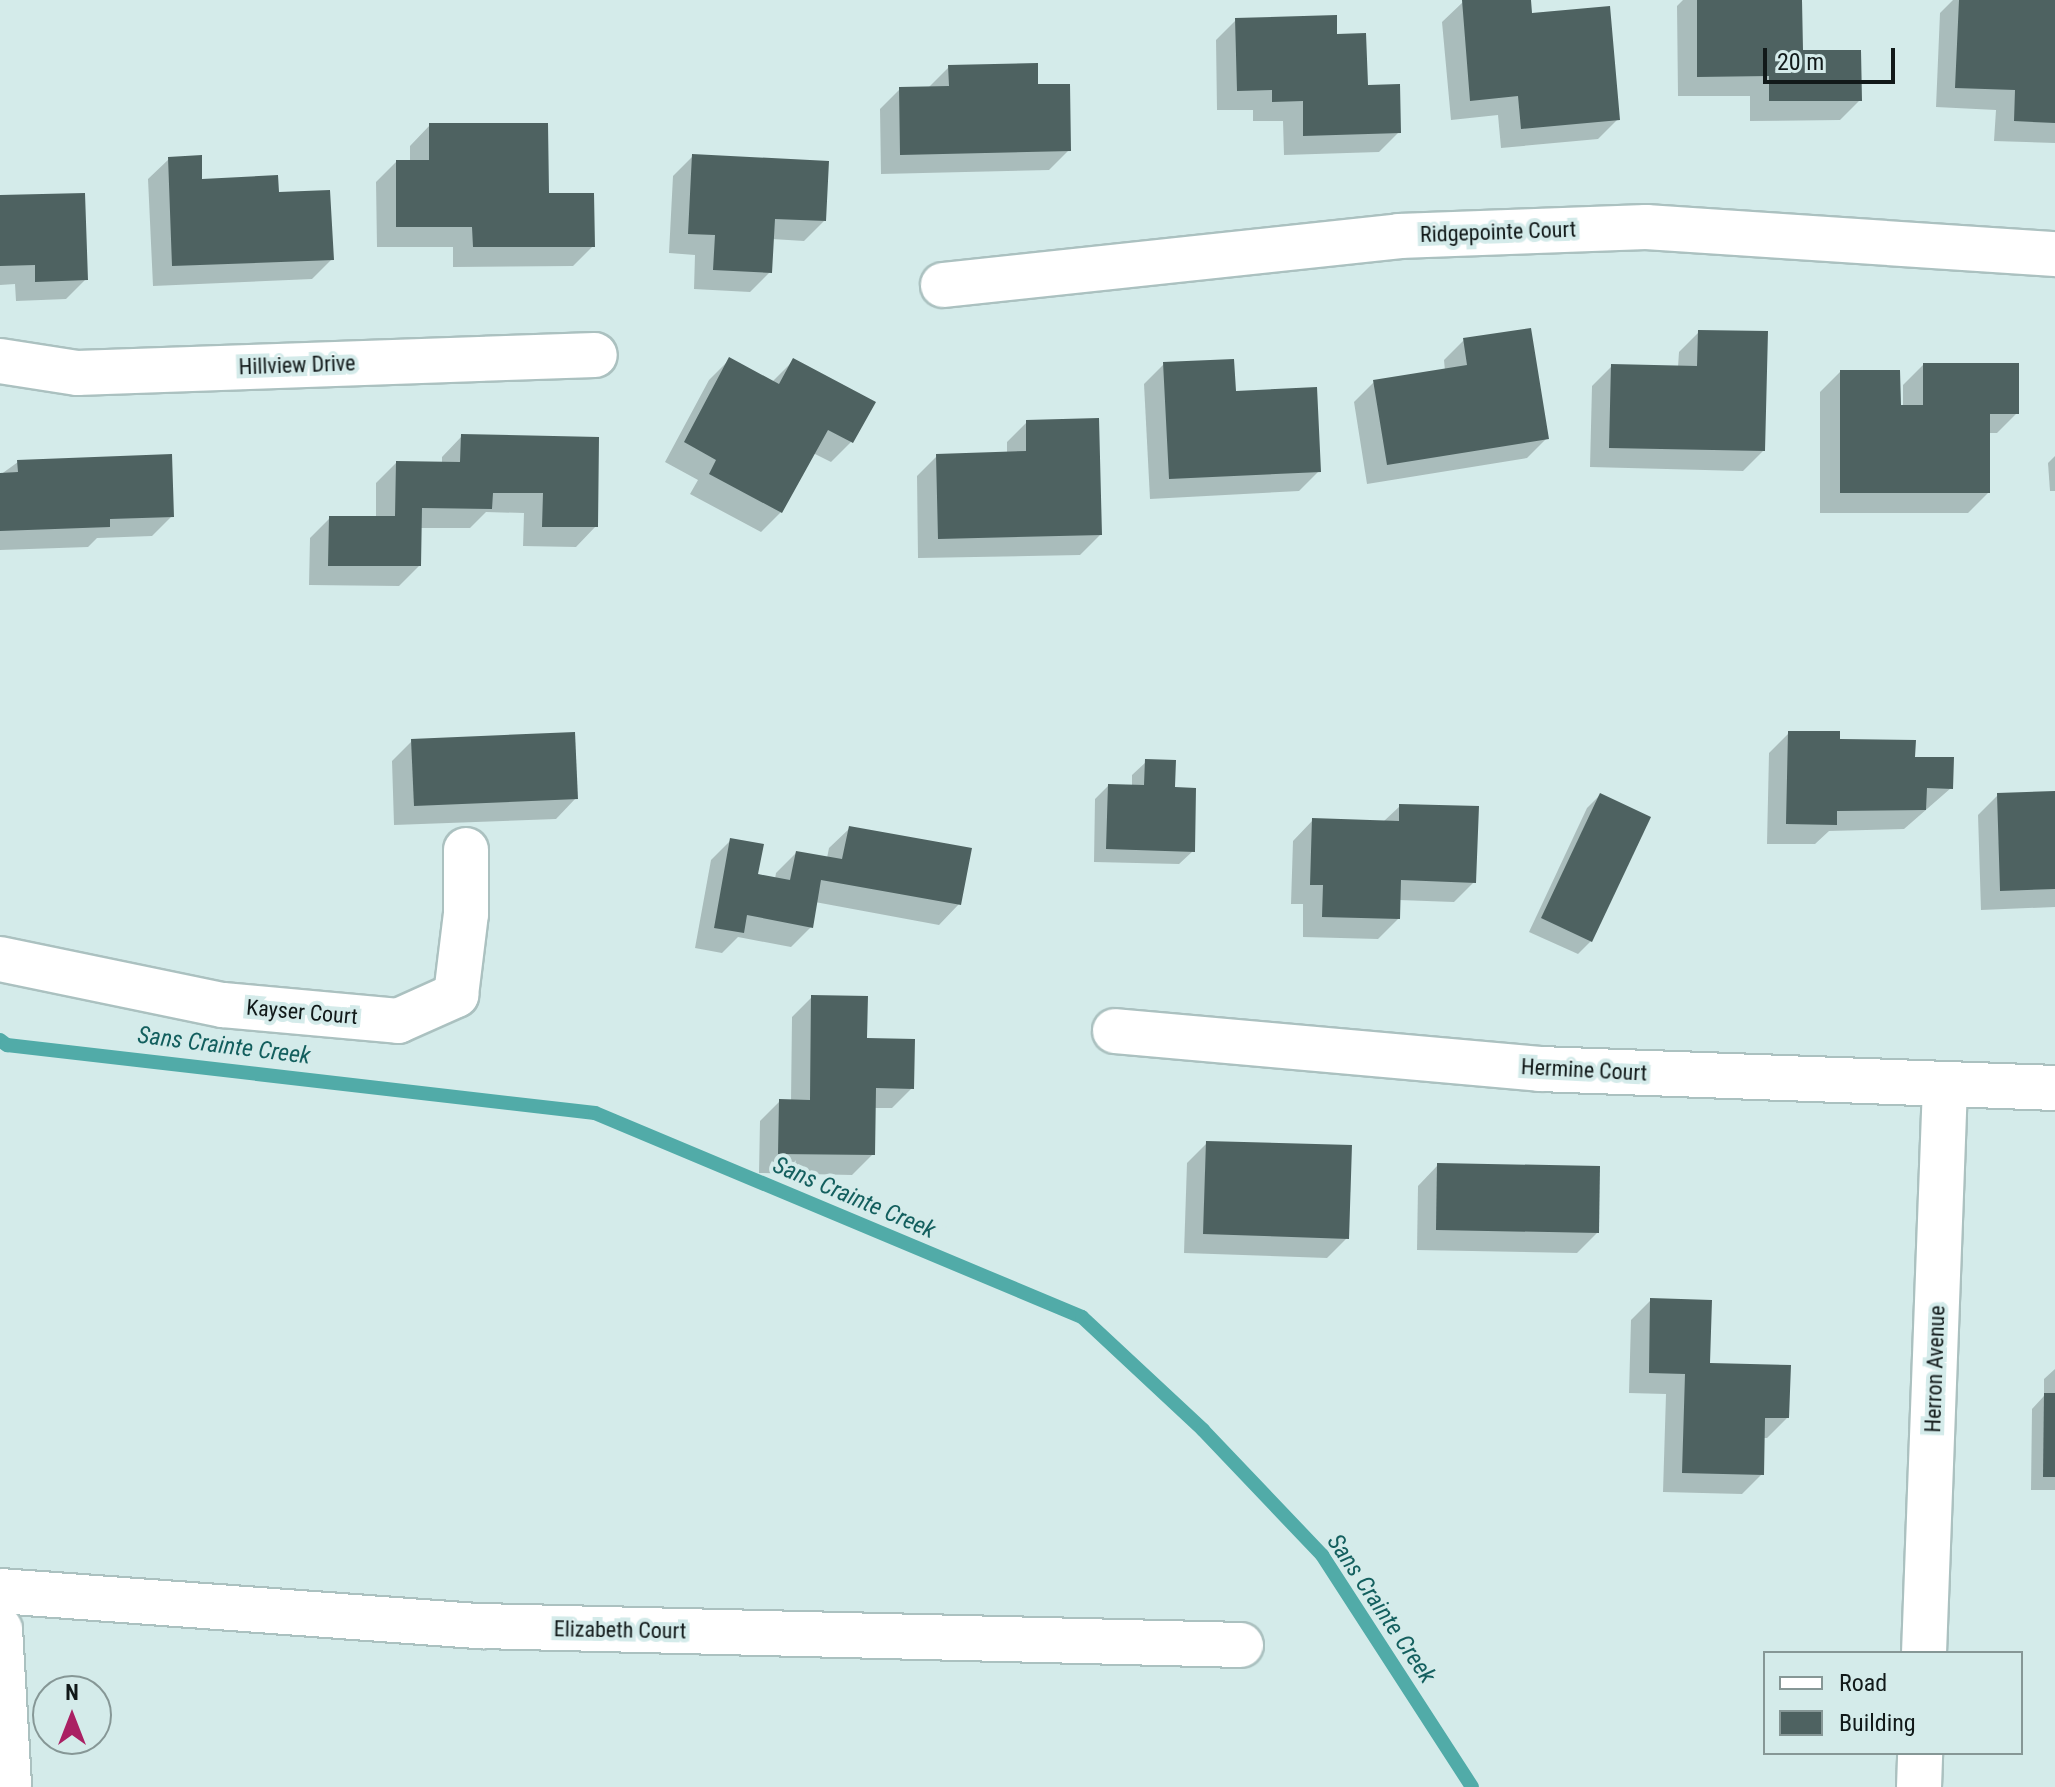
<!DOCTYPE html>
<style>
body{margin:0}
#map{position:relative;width:2055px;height:1787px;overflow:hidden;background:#d4ebea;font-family:"Roboto Condensed",sans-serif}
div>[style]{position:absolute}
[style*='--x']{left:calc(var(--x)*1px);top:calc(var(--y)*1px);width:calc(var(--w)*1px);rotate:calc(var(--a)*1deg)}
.shadow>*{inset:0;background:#0003}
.stream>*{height:14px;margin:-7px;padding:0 7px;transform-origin:7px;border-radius:7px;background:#51aba8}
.building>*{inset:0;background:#4e6261}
.roads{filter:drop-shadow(2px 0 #abc1c0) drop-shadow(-2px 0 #abc1c0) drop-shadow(0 2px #abc1c0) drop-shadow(0 -2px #abc1c0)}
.minor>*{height:44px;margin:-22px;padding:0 22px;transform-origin:22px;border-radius:22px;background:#fff}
span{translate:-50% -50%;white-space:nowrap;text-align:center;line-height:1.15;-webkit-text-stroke:8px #d4ebea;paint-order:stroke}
.street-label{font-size:22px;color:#111919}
.water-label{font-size:24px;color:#135f5e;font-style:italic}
.legend{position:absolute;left:1763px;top:1651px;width:260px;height:104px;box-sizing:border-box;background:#d4ebea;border:2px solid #869796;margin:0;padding:10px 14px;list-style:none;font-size:24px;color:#111919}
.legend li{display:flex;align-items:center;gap:16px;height:40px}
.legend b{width:40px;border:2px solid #869796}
.north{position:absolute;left:32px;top:1675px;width:80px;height:80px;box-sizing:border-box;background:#d4ebea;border:2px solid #869796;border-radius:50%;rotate:0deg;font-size:22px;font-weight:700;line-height:32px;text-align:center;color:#111919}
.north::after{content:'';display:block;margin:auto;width:28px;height:36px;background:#aa2063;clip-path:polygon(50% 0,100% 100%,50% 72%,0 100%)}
.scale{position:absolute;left:1763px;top:48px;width:132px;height:36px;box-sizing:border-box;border:4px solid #111919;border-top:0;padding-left:10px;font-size:24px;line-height:28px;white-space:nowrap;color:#111919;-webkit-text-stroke:6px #d4ebea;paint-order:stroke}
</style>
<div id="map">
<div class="shadow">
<i style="clip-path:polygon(1529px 0,1530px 15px,1618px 119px,1598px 139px,1501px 148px,1498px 115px,1451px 120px,1442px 22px,1463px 2px)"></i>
<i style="clip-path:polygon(1683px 0,1800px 0,1801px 52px,1860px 100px,1840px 120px,1750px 121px,1750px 96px,1678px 96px,1677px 6px)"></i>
<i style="clip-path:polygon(1953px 0,2055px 0,2055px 143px,1994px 141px,1996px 110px,1936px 107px,1940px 13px)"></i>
<i style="clip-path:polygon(1236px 20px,1335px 36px,1366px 87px,1399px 132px,1379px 152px,1284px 155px,1283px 121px,1253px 121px,1253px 110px,1217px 110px,1216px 40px)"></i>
<i style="clip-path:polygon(949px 67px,1036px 86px,1069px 150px,1049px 170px,881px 174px,880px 109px,900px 89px,928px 88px)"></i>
<i style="clip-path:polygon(430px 125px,547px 195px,593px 246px,573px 266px,453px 267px,453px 247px,377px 247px,376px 182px,396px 162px,410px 162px,410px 146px)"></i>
<i style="clip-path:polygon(693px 156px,824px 221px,804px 241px,772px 239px,770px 272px,750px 292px,694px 289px,695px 255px,669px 253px,673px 176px)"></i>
<i style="clip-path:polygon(169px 159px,200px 181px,277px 194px,332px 259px,312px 279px,153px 286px,148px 179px)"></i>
<i style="clip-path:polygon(0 197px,86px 279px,66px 299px,16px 301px,15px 284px,0 285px)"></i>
<i style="clip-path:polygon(1699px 332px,1763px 451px,1743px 471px,1590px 467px,1592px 386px,1612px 366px,1678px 367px,1679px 352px)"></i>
<i style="clip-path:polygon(1464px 340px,1547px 438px,1527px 458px,1367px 484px,1354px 402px,1374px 382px,1445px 371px,1444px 360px)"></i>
<i style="clip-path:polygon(729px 360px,772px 382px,794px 360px,851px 442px,831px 462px,813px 453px,781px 512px,761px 532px,690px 494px,698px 480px,665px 462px,709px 380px)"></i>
<i style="clip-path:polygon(1164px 364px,1234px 393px,1319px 471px,1299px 491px,1150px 499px,1144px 384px)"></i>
<i style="clip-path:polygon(1923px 365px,2017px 413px,1997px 433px,1988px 433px,1988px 493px,1968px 513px,1820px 513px,1820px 392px,1840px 372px,1903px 407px,1903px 385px)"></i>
<i style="clip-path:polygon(1027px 422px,1100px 535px,1080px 555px,918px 558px,917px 476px,937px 456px,1007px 454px,1007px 442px)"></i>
<i style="clip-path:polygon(462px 436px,596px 526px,576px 547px,523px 546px,524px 513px,486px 512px,470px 528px,420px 528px,419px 566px,399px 586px,309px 585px,310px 538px,330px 518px,376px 518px,376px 483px,396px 463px,442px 464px,442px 457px)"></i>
<i style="clip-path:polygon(2055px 456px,2055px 491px,2050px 491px,2048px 463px)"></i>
<i style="clip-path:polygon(18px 462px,172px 516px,152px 536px,97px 538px,88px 547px,0 550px,0 475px)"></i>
<i style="clip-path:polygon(1789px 733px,1913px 758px,1951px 788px,1904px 829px,1829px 831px,1815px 844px,1767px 844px,1769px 753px)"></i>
<i style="clip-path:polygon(412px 741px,576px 798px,556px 819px,394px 825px,392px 761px)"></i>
<i style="clip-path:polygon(1146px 762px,1173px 789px,1193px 851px,1179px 864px,1094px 862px,1095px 799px,1108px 786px,1132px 786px,1132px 775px)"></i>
<i style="clip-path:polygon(2055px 793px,2055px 907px,1981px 910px,1978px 815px,1998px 795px)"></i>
<i style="clip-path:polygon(1600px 795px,1591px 941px,1578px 954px,1529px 932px,1587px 808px)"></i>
<i style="clip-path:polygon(1400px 806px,1474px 882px,1454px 902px,1399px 900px,1398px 919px,1378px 939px,1303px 937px,1303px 904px,1291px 904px,1293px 841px,1313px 820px,1383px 822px)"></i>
<i style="clip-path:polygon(850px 828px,959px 904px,939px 925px,815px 902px,811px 927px,791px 947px,738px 937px,722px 953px,695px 948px,711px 860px,731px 840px,756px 875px,775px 879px,776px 873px,796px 853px,827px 858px,829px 848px)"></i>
<i style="clip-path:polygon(812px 997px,865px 1040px,912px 1088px,892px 1108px,873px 1108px,873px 1154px,852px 1175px,759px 1173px,760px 1121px,780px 1101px,791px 1102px,792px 1017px)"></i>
<i style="clip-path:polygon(1207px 1143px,1347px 1238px,1327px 1258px,1184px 1253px,1187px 1163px)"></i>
<i style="clip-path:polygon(1438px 1165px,1597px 1233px,1577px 1253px,1417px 1250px,1418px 1186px)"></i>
<i style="clip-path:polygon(1651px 1300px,1708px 1365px,1787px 1418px,1767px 1438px,1763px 1438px,1762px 1474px,1742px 1494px,1663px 1492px,1666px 1394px,1629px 1393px,1631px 1320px)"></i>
<i style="clip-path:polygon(2055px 1369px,2055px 1490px,2031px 1490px,2032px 1409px,2044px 1396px,2044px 1379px)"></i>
</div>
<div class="stream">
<i style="--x:0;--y:1040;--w:9;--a:36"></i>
<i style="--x:7;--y:1045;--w:592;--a:6.6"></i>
<i style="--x:595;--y:1113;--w:528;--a:22.73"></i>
<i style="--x:1082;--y:1317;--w:166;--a:43"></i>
<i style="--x:1203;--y:1430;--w:173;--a:46.4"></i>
<i style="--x:1322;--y:1555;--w:276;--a:57.1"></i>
</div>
<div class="building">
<i style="clip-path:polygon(1462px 0,1531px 0,1532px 13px,1610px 6px,1620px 120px,1521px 129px,1518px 96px,1470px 101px)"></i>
<i style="clip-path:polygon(1697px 0,1802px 0,1803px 50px,1861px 50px,1862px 101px,1769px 101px,1769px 76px,1697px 77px)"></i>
<i style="clip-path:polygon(1959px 0,2055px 0,2055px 123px,2014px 121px,2015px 90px,1955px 88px)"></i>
<i style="clip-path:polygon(1337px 15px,1337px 34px,1366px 33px,1368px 85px,1400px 84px,1401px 133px,1303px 136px,1303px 101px,1272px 102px,1272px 90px,1237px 91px,1235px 18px)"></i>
<i style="clip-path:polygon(1038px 63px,1038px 84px,1070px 84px,1071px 151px,900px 155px,899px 87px,949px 86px,948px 65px)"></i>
<i style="clip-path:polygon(429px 123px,548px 123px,549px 193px,594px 193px,595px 247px,473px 247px,472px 227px,396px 227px,396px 160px,429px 160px)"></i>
<i style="clip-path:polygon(692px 154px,829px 161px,826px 221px,775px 219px,772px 273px,713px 270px,715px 235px,688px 234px)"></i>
<i style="clip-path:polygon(202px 155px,202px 179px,278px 175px,279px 192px,330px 190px,334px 260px,172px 266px,168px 157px)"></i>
<i style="clip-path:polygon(85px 193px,88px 280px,35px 282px,35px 265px,0 266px,0 195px)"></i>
<i style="clip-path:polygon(1531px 328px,1549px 439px,1387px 465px,1373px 380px,1467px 365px,1463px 338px)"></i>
<i style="clip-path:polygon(1698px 330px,1768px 331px,1765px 451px,1609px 448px,1611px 364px,1697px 366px)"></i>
<i style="clip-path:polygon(729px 357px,779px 384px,793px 358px,876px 402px,853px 443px,828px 430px,782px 513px,709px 474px,716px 460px,684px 442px)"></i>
<i style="clip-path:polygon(1234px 359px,1236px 391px,1317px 387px,1321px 472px,1169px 479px,1163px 362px)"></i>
<i style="clip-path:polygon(1923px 363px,2019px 363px,2019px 414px,1990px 414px,1990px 493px,1840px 493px,1840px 370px,1900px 370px,1901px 405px,1923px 405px)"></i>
<i style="clip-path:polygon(1099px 418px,1102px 535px,938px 539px,936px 454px,1026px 451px,1026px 420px)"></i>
<i style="clip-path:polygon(461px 434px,599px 437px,598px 527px,542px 527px,543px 493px,493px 493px,492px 509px,422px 508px,421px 566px,328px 566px,329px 516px,395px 516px,396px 461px,460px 462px)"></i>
<i style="clip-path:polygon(172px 454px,174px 517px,110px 519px,110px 527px,0 531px,0 473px,18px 472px,17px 460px)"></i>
<i style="clip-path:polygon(1788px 731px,1840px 731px,1840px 739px,1916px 740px,1915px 757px,1954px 757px,1953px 789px,1927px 788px,1926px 810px,1837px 811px,1837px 825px,1786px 824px)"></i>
<i style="clip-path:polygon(575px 732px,578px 799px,414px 806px,411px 739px)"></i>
<i style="clip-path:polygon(1145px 759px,1176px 760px,1175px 787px,1196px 788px,1195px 852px,1106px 849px,1108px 784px,1144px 785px)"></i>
<i style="clip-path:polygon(2055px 791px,2055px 889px,2000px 891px,1997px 793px)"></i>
<i style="clip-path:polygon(1600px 793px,1651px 817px,1592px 942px,1541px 918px)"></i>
<i style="clip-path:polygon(1399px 804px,1479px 806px,1476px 883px,1401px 880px,1400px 919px,1322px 917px,1323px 885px,1310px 885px,1312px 818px,1399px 821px)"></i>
<i style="clip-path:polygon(849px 826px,972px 848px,961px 905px,821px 880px,813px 928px,747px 915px,744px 933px,714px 928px,730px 838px,764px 844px,758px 874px,790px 880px,796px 851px,842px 859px)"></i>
<i style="clip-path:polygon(811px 995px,868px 996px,867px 1038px,915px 1039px,914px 1089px,876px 1088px,875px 1155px,778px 1154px,779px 1099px,810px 1100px)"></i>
<i style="clip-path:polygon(1206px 1141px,1352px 1145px,1349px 1239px,1203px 1234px)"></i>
<i style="clip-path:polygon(1437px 1163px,1600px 1166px,1599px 1233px,1436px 1230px)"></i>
<i style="clip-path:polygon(1650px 1298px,1712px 1300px,1710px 1363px,1791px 1365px,1789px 1418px,1765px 1418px,1764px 1475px,1682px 1473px,1685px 1374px,1649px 1373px)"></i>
<i style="clip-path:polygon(2044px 1393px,2055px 1393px,2055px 1477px,2043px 1477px)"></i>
</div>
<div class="roads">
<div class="minor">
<i style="--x:943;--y:285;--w:459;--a:-6.1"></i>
<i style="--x:1399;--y:236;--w:247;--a:-2.1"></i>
<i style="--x:1646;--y:227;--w:410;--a:3.8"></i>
<i style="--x:0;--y:361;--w:78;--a:8.9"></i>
<i style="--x:77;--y:373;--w:518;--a:-1.99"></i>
<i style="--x:0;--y:959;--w:228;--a:11.7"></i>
<i style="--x:223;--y:1005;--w:176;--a:5.2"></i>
<i style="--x:398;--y:1021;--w:64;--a:-24.1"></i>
<i style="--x:456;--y:995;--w:82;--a:-83"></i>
<i style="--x:466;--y:914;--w:64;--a:-90"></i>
<i style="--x:1115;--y:1031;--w:427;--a:5.1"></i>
<i style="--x:1540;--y:1069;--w:515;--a:2.11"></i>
<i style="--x:0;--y:1591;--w:482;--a:4.2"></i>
<i style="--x:481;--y:1626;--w:760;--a:1.43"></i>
<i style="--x:0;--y:1629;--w:158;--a:86.7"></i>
<i style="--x:1924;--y:1653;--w:568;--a:-87.88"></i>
<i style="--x:1919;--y:1787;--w:34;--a:-88"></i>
</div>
</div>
<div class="street-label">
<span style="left:1498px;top:232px;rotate:-2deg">Ridgepointe Court</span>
<span style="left:297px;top:365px;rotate:-2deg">Hillview Drive</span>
<span style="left:302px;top:1012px;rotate:5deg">Kayser Court</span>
<span style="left:1584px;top:1070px;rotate:3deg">Hermine Court</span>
<span style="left:1935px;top:1369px;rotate:-88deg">Herron Avenue</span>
<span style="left:620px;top:1630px;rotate:1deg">Elizabeth Court</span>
</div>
<div class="water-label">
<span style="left:224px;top:1046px;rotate:7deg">Sans Crainte Creek</span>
<span style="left:854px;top:1198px;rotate:23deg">Sans Crainte Creek</span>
<span style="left:1381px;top:1609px;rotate:56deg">Sans Crainte Creek</span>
</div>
<ul class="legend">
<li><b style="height:10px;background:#fff"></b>Road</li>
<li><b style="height:22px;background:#4e6261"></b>Building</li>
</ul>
<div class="north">N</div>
<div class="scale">20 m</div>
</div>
